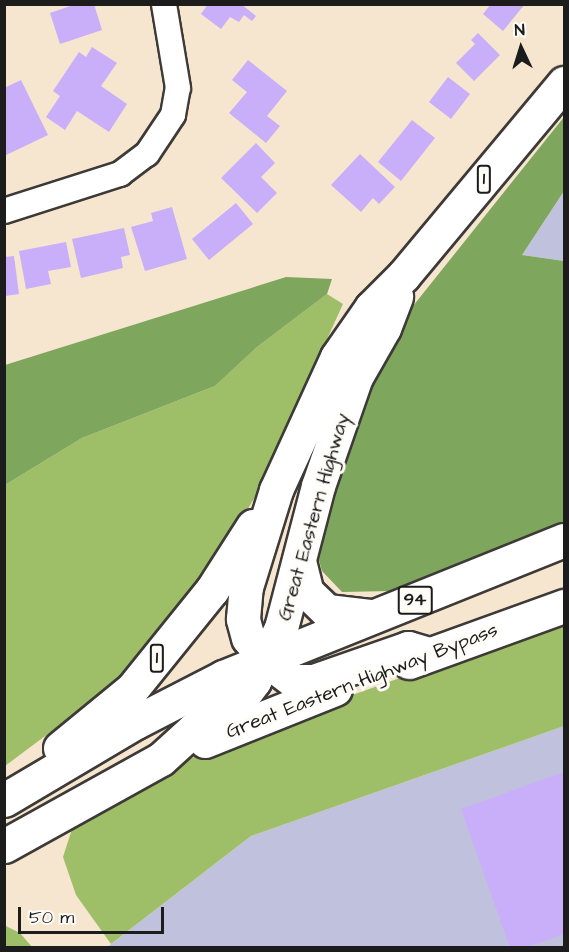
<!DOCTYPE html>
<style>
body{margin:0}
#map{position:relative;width:569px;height:952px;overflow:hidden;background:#f6e6cf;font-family:"Architects Daughter",sans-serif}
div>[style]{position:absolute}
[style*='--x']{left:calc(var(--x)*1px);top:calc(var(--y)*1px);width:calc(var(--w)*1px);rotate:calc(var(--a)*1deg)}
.industrial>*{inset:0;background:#c0c2dd}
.green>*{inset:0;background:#9ebf68}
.forest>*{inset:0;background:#7ea65c}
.building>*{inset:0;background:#c9aef9}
.roads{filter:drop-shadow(2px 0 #3d3a37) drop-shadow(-2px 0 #3d3a37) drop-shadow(0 2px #3d3a37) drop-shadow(0 -2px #3d3a37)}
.minor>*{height:24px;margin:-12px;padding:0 12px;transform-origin:12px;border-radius:12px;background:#fff}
.highway>*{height:33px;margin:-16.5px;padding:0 16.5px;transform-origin:16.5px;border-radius:16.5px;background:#fff}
span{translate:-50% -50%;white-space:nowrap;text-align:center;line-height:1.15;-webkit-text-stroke:6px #fdfcf7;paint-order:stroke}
.shield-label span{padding:2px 4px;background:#fdfcf7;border:2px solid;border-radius:4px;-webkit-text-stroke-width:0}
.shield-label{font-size:18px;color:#1c1c1c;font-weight:700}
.street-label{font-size:20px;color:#1c1c1c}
.frame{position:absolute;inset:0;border:6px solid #1c1c1c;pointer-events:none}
.north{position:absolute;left:491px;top:18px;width:60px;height:60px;-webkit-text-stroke:4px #fdfcf7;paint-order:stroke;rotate:356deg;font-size:16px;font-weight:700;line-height:24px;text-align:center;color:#1c1c1c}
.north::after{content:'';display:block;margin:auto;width:21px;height:27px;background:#1c1c1c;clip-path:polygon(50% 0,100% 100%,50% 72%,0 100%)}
.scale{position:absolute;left:18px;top:907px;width:146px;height:27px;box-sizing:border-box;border:3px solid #1c1c1c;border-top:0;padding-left:8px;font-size:18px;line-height:21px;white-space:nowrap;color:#1c1c1c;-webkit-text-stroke:4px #fdfcf7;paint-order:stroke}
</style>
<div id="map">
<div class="industrial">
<i style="clip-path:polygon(564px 191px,564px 261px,522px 255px)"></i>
<i style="clip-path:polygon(564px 726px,564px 947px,106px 948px,251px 836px)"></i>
</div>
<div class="green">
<i style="clip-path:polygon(327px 294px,343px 304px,255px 497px,198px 591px,128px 674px,5px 766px,5px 485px,82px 438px,215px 386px,257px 347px)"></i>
<i style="clip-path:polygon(564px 619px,564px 726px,251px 836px,111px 944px,76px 895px,63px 857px,72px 829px,88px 812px,227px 740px)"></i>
<i style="clip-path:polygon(4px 925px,20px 933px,32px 947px,5px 947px)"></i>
</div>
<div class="forest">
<i style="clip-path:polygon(564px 117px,564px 191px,522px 255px,564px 261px,564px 522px,390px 591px,342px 592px,322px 571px,314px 543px,360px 403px,413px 306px)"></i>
<i style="clip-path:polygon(286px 277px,332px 279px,327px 294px,257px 347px,215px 386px,82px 438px,5px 485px,5px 365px)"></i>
</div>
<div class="building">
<i style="clip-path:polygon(76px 4px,94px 4px,102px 30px,60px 44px,50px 13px)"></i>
<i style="clip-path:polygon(208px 4px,241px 4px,256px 16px,252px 21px,244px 15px,239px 22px,230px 17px,221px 29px,201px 14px)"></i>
<i style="clip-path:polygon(491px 4px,525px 4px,503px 31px,483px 14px)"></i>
<i style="clip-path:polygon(478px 33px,500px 55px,474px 81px,456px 63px,475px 44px,471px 40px)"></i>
<i style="clip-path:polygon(92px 47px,117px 63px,101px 86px,127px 104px,109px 132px,77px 111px,65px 130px,46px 117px,60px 96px,53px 91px,79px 52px,86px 57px)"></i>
<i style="clip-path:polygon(248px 60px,287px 91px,267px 116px,280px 126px,266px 143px,229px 113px,247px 92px,232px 80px)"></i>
<i style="clip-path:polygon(448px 77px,470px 94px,451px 119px,429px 102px)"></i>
<i style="clip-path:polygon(21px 80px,48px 135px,4px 156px,4px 88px)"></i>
<i style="clip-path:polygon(412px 120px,435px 138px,401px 181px,378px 162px)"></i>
<i style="clip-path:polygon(256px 143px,275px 163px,261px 177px,277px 193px,257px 213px,221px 178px)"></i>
<i style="clip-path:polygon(360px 154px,395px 187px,379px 204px,373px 198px,361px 212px,331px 185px)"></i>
<i style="clip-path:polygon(236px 203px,253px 224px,209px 260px,192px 239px)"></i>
<i style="clip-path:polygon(172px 207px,187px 259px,145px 271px,131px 227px,153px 221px,151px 213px)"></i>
<i style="clip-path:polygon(124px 228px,130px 255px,121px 257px,123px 268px,81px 278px,72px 239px)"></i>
<i style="clip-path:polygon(66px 242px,71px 267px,48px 271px,51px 284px,26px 289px,19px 251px)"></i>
<i style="clip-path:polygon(14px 256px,19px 294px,5px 296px,5px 257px)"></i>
<i style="clip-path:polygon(564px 772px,564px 934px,525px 948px,510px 948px,461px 809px)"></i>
</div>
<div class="roads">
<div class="minor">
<i style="--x:4;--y:211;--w:122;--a:-17.7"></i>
<i style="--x:120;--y:174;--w:34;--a:-37"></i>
<i style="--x:147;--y:154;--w:47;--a:-56.3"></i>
<i style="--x:173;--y:115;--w:27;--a:-80"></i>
<i style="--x:178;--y:88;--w:85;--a:-99.5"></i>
</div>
<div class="highway">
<i style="--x:299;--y:561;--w:32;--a:76"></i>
<i style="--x:307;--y:592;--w:28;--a:44"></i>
<i style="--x:327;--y:611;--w:43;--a:6.6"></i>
<i style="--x:429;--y:654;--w:22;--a:-164"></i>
<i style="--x:408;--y:648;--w:101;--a:160.8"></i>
<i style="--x:313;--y:681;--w:19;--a:180"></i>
<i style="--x:294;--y:681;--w:35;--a:-143"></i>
<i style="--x:266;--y:660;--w:28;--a:-129"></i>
<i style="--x:248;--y:638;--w:20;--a:-105"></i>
<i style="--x:243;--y:619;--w:32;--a:-85"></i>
<i style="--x:246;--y:587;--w:102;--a:-72.8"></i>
<i style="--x:276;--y:490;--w:146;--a:-65.4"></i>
<i style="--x:337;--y:357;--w:60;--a:-55.2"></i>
<i style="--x:371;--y:308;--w:47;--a:-45"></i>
<i style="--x:404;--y:275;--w:250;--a:-50.2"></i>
<i style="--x:409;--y:662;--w:165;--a:-19.9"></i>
<i style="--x:205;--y:741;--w:140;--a:-21.8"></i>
<i style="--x:60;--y:748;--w:93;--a:-39.3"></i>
<i style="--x:132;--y:689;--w:127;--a:-51.1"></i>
<i style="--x:212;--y:590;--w:76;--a:-57.4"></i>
<i style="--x:4;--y:800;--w:153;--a:-30.6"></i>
<i style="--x:136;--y:722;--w:98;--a:-27.3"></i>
<i style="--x:223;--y:677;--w:367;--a:-21.9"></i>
<i style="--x:4;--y:846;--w:179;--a:-29"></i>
<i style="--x:161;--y:759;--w:45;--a:-42.3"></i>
<i style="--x:194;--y:729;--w:58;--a:-33.7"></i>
<i style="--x:242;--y:697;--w:20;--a:-53"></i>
<i style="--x:254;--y:681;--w:59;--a:-63"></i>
<i style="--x:281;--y:628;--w:147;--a:-75.4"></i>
<i style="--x:318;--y:486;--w:115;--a:-70.8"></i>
<i style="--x:356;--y:377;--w:56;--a:-60.3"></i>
<i style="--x:384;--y:328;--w:34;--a:-69"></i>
</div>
</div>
<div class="shield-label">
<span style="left:484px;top:179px">1</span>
<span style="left:415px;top:600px">94</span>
<span style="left:157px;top:658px">1</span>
</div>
<div class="street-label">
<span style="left:314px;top:517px;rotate:-74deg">Great Eastern Highway</span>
<span style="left:362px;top:681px;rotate:-21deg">Great Eastern Highway Bypass</span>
</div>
<div class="frame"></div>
<div class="north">N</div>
<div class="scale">50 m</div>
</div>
